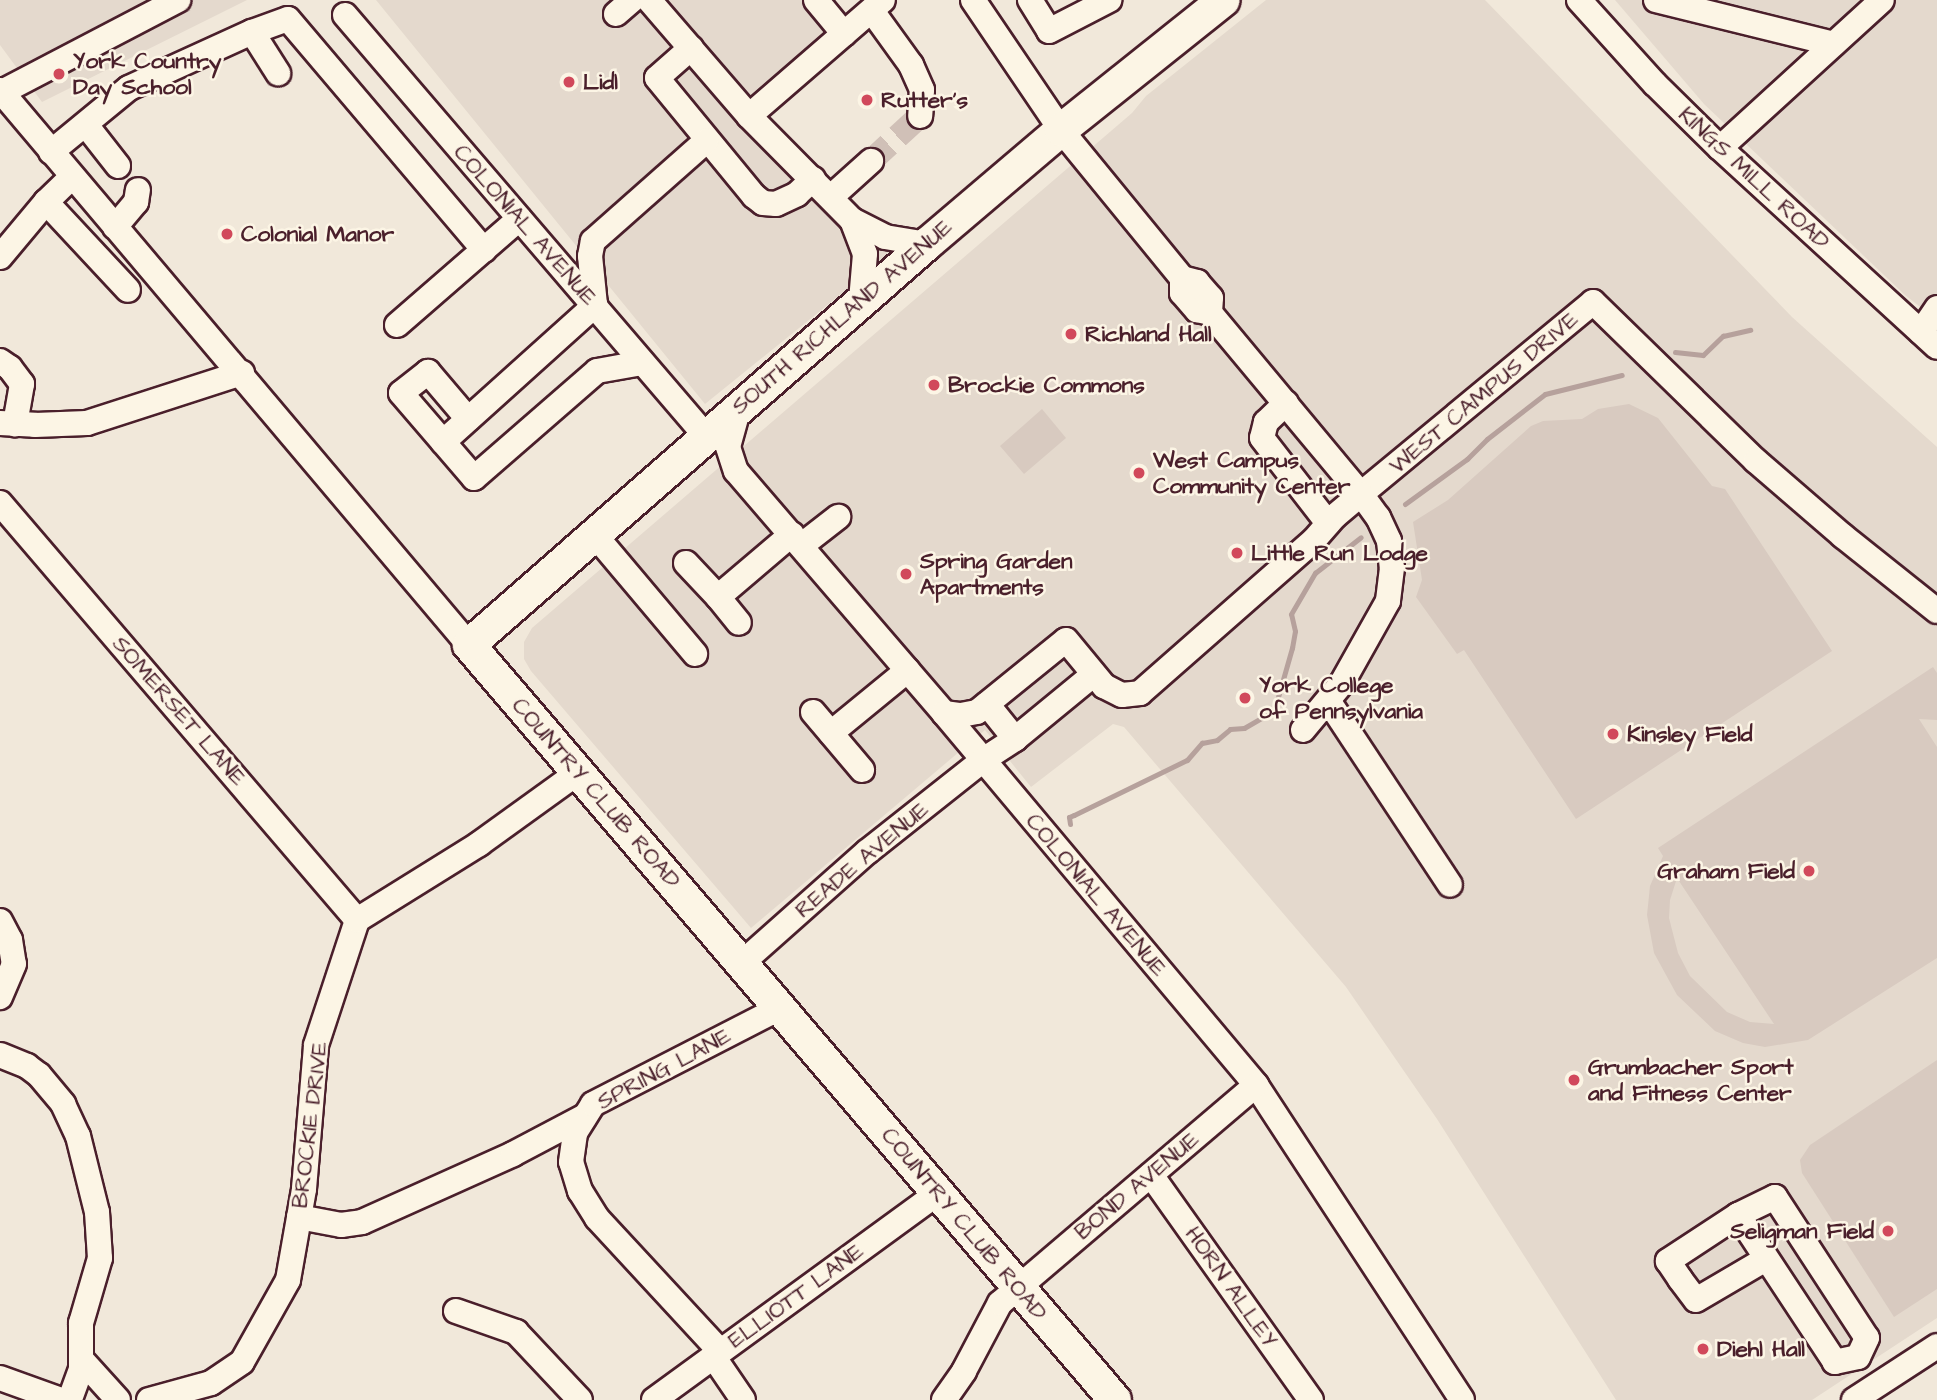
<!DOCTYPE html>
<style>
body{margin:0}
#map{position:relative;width:1937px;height:1400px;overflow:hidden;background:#f1e8da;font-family:"Architects Daughter",sans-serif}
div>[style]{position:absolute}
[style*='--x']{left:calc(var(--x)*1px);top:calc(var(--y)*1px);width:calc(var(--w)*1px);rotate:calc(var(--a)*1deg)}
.built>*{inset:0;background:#e4d9cd}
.green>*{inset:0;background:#d8cac0}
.stream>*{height:5px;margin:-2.5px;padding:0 2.5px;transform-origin:2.5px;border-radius:2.5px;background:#b6a19c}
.minor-tunnel>*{height:24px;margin-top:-12px;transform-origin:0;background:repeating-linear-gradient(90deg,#d0c0b7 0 24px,transparent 0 36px)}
.roads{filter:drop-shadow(2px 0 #4a1f2b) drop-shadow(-2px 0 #4a1f2b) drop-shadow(0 2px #4a1f2b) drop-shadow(0 -2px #4a1f2b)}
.minor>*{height:24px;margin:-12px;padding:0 12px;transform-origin:12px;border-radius:12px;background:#fcf5e5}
.major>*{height:32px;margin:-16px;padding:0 16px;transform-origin:16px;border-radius:16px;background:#fcf5e5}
.dots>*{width:19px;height:19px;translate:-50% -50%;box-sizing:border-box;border:4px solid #fcf5e5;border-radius:50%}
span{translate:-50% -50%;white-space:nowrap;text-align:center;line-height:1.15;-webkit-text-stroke:5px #fcf5e5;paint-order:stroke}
.poi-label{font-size:23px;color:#4a1f2b;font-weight:700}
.left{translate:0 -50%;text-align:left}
.right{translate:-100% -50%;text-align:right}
.street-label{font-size:23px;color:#4a1f2b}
</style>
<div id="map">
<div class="built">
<i style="clip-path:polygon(0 0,247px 0,42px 102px,0 45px)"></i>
<i style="clip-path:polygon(376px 0,830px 0,844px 16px,750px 95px,860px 217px,914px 235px,705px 404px)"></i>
<i style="clip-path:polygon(1266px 0,1485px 0,1792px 317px,1937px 447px,1937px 1318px,1812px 1400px,1616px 1400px,1437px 1119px,1346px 987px,1124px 727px,1113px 724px,1031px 787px,985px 730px,751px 928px,531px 671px,524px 659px,524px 642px,532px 628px,1132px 113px,1146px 96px)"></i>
<i style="clip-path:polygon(1615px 0,1937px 0,1937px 320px,1905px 295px,1704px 104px)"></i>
</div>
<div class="green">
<i style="clip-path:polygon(1629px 404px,1658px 418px,1712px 486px,1725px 489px,1832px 651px,1576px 819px,1464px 650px,1457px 654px,1416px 597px,1422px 580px,1413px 522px,1448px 500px,1531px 426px,1543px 421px,1582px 419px,1598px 409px)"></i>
<i style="clip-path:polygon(1042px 409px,1066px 438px,1024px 474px,1000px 446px)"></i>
<i style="clip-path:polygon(evenodd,1933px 667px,1937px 673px,1937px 720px,1919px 719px,1937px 747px,1937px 958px,1808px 1040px,1765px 1047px,1743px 1043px,1715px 1031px,1677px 995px,1654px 953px,1647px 915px,1650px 886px,1663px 856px,1658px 848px,1933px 667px,1677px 878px,1774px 1024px,1750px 1022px,1727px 1012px,1690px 976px,1678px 953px,1669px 918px,1670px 900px,1677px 878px)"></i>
<i style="clip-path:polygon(1937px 1060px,1937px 1289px,1894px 1317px,1802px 1173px,1800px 1160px,1810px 1145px)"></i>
</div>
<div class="stream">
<i style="--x:1675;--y:352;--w:28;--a:6"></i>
<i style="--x:1703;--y:355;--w:28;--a:-44"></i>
<i style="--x:1723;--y:336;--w:28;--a:-13"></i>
<i style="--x:1405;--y:504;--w:77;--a:-36"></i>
<i style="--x:1467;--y:459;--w:28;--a:-45"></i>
<i style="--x:1487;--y:439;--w:73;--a:-37.8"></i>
<i style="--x:1545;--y:394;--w:79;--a:-13.9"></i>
<i style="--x:1070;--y:824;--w:7;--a:-98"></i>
<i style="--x:1069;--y:817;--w:5;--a:-22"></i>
<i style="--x:1074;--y:815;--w:126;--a:-26"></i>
<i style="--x:1187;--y:760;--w:23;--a:-49"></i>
<i style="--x:1202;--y:743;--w:15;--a:-11"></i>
<i style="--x:1217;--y:740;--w:17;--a:-40"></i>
<i style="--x:1230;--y:729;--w:14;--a:-4"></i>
<i style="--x:1244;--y:728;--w:34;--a:-30"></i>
<i style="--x:1274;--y:711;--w:66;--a:-74.1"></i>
<i style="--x:1292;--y:648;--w:17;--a:-80"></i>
<i style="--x:1295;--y:631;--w:17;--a:-103"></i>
<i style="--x:1291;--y:614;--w:48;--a:-59.7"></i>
<i style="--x:1315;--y:573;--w:58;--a:-38"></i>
</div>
<div class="minor-tunnel">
<i style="--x:871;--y:161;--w:67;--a:-42.6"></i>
</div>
<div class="roads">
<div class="minor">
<i style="--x:649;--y:0;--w:153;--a:49.2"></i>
<i style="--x:749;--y:116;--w:146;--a:45.3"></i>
<i style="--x:852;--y:220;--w:36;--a:69"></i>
<i style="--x:865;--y:254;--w:47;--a:94.9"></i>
<i style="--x:816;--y:0;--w:44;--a:50.5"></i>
<i style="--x:973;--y:0;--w:157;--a:55.9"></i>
<i style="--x:1061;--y:130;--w:191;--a:50.7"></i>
<i style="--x:1182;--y:278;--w:15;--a:90"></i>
<i style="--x:1182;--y:293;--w:23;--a:49"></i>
<i style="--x:1197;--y:310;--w:13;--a:13"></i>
<i style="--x:1210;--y:313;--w:236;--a:50.2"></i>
<i style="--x:1361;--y:494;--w:301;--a:-39.6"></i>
<i style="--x:1593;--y:302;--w:228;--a:44.3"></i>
<i style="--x:1756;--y:461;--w:115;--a:40.8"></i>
<i style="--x:1843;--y:536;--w:120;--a:38.6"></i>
<i style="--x:1030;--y:0;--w:36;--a:58"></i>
<i style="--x:1049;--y:31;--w:68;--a:-27.3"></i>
<i style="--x:1579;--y:0;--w:113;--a:47.9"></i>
<i style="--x:1655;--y:84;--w:91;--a:44.6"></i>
<i style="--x:1720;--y:148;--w:294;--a:42.5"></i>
<i style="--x:1656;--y:0;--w:183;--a:13.9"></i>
<i style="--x:872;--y:11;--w:67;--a:54.2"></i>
<i style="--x:911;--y:65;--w:27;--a:66"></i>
<i style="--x:922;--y:90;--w:26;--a:94"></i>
<i style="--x:616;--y:14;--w:21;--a:-41"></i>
<i style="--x:345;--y:15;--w:553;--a:49.4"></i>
<i style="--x:252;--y:32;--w:49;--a:57.6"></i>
<i style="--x:691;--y:48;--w:45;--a:138.6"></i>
<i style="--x:657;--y:78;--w:153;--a:50.6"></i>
<i style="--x:754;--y:196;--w:11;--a:38"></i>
<i style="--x:763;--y:203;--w:13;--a:4"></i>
<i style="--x:776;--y:204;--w:23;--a:-25"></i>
<i style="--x:797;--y:194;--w:22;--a:-43"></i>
<i style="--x:0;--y:90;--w:727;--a:49.8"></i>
<i style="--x:2;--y:92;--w:199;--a:-27.6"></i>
<i style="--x:749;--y:116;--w:177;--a:-40.9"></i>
<i style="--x:86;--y:125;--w:52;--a:52"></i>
<i style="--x:1720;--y:148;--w:219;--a:-42.4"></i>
<i style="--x:51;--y:152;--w:101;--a:-39.4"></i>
<i style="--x:129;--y:88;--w:135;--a:-24.5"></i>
<i style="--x:252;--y:32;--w:38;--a:-20"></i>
<i style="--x:288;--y:19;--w:303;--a:49.7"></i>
<i style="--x:831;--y:197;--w:54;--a:-42"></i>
<i style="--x:46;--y:202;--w:120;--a:47"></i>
<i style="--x:852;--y:220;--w:37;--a:27"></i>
<i style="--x:885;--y:237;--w:43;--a:9.5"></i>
<i style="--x:115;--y:227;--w:33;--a:-50"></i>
<i style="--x:136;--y:202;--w:12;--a:-81"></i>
<i style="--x:0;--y:257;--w:72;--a:-50.1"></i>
<i style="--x:46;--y:202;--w:36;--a:-44"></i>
<i style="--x:1182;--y:278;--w:16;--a:15"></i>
<i style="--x:1197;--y:282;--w:21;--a:49"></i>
<i style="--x:1211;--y:298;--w:15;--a:94"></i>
<i style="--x:397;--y:325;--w:162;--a:-41"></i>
<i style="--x:1921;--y:332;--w:29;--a:-56"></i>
<i style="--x:0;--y:361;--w:12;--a:35"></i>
<i style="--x:10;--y:368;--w:20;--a:53"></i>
<i style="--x:22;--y:384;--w:41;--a:99.9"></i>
<i style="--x:1286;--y:403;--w:28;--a:136"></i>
<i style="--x:1266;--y:422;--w:16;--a:104"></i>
<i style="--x:1262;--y:438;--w:108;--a:52.2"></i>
<i style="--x:739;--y:407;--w:41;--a:105.4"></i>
<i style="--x:728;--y:447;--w:25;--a:72"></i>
<i style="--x:736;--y:471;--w:319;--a:49.3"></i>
<i style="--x:944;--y:713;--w:486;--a:50"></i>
<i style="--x:1256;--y:1085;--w:376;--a:56.8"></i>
<i style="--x:468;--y:419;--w:62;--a:-130.4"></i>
<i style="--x:428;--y:372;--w:34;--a:142"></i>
<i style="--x:401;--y:393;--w:112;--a:49.3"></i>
<i style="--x:474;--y:478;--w:163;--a:-41"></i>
<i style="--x:597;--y:371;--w:46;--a:-10.1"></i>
<i style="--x:0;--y:423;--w:35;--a:3"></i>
<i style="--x:35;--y:425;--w:52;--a:-2.2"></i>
<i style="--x:87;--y:423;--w:163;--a:-17.9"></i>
<i style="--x:443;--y:442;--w:205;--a:-42"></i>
<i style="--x:595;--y:305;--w:49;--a:-95.8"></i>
<i style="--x:590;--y:256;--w:15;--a:-79"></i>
<i style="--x:593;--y:241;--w:151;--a:-41.5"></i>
<i style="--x:0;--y:503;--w:549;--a:49.43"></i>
<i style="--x:594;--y:534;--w:157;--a:49.9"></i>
<i style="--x:802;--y:545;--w:46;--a:-37.9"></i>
<i style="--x:686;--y:563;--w:47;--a:46.7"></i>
<i style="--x:718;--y:597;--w:97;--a:-40.4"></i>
<i style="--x:718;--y:597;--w:33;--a:51"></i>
<i style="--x:1329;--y:702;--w:219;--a:56.5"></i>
<i style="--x:987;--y:704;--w:45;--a:51.3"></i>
<i style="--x:1015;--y:739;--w:102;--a:-39.4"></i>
<i style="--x:813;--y:712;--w:76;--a:49.8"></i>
<i style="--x:944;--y:713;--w:17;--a:7"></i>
<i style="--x:961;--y:715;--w:16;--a:-11"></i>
<i style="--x:977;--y:712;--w:114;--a:-39"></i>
<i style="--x:1066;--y:640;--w:60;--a:50.4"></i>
<i style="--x:1104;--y:686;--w:20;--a:27"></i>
<i style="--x:1122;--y:695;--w:18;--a:-6"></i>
<i style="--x:1140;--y:693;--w:232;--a:-41.3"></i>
<i style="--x:1314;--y:540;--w:32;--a:-49"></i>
<i style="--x:1335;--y:516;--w:34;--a:-40"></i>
<i style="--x:1361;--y:494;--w:29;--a:54"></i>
<i style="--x:1378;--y:517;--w:26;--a:65"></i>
<i style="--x:1389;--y:541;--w:27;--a:84"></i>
<i style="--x:1392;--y:568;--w:33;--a:97"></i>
<i style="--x:1388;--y:601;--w:94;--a:119.3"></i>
<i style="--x:1342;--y:683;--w:61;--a:129.7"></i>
<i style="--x:831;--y:733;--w:99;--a:-39.3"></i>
<i style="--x:0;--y:921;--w:21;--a:62"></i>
<i style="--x:10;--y:940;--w:24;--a:81"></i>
<i style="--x:14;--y:964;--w:36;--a:113"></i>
<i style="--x:743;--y:962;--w:166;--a:-41.6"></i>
<i style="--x:867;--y:852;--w:148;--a:-38.4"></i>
<i style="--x:983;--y:760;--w:38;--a:-33"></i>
<i style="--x:0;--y:1055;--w:29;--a:22"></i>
<i style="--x:27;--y:1066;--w:15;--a:37"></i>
<i style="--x:39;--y:1075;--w:38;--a:50"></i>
<i style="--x:63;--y:1104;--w:35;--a:65"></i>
<i style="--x:78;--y:1136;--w:78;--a:76"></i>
<i style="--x:97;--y:1212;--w:46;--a:86.3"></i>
<i style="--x:100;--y:1258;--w:68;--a:106.3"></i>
<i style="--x:81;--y:1323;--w:46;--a:90"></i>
<i style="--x:81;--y:1369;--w:33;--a:110"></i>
<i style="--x:1151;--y:1175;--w:276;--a:54.6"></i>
<i style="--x:1775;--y:1197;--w:168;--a:56.9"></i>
<i style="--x:1867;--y:1338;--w:21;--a:115"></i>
<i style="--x:1858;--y:1357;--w:24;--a:168"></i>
<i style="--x:1835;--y:1362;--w:176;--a:-123.4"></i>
<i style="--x:1738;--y:1215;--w:41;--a:-25.9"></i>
<i style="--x:1738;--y:1215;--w:84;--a:146.7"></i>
<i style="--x:1668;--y:1261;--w:22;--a:56"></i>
<i style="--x:1680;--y:1279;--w:26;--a:53"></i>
<i style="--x:1696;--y:1300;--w:81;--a:-30.4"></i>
<i style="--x:299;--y:1217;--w:43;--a:10.8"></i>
<i style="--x:341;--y:1225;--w:21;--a:-8"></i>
<i style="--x:362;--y:1222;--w:166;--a:-24.2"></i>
<i style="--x:513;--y:1154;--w:81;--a:-27.8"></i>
<i style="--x:456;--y:1311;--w:64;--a:19.3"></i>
<i style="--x:516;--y:1332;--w:93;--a:46.7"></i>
<i style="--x:720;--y:1351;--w:181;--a:-132.8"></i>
<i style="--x:597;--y:1218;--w:32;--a:-122"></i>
<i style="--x:580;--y:1191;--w:30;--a:-107"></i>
<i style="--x:571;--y:1162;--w:29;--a:-82"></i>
<i style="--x:575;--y:1133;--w:34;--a:-58"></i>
<i style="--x:593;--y:1104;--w:212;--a:-27.2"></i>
<i style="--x:713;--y:1356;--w:53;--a:55.7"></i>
<i style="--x:81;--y:1359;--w:55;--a:47.9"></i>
<i style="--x:0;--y:1378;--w:65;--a:19.8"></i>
<i style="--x:149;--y:1400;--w:64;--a:-15.3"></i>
<i style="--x:211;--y:1383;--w:37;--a:-34"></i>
<i style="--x:242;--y:1362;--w:94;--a:-60.7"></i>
<i style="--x:288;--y:1280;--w:92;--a:-80"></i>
<i style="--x:304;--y:1189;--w:144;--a:-85.2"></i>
<i style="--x:316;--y:1045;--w:132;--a:-71.8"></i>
<i style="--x:357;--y:920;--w:144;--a:-31.9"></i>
<i style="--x:479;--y:844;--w:123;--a:-35.8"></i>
<i style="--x:654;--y:1400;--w:351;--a:-36.1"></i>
<i style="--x:944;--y:1400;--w:35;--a:-55"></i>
<i style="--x:964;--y:1371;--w:77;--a:-62.1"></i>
<i style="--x:1000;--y:1303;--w:336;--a:-40.4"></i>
<i style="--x:1854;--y:1400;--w:99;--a:-33"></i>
</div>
<div class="major">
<i style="--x:1115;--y:1400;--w:994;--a:-130.55"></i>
<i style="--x:469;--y:645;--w:609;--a:-41.2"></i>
<i style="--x:927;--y:244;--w:176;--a:-40.4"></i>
<i style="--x:1061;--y:130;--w:208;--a:-38.6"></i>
</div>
</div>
<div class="dots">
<i style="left:59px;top:74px;background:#d1495b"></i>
<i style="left:569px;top:82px;background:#d1495b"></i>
<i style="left:867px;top:100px;background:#d1495b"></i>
<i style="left:227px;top:234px;background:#d1495b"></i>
<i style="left:1071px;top:334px;background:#d1495b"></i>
<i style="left:934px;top:385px;background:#d1495b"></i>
<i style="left:1139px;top:473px;background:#d1495b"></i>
<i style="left:1237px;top:553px;background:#d1495b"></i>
<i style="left:906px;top:574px;background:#d1495b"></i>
<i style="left:1245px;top:698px;background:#d1495b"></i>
<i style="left:1613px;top:734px;background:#d1495b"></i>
<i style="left:1809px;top:871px;background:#d1495b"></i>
<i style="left:1574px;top:1080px;background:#d1495b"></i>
<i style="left:1888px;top:1231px;background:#d1495b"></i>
<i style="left:1703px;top:1349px;background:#d1495b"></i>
</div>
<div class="poi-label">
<span class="left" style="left:73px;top:74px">York Country<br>Day School</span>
<span class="left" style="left:583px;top:82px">Lidl</span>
<span class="left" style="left:881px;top:100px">Rutter's</span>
<span class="left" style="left:241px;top:234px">Colonial Manor</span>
<span class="left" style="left:1085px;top:334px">Richland Hall</span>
<span class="left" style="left:948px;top:385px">Brockie Commons</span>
<span class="left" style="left:1153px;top:473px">West Campus<br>Community Center</span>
<span class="left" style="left:1251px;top:553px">Little Run Lodge</span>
<span class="left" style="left:920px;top:574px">Spring Garden<br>Apartments</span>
<span class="left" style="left:1259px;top:698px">York College<br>of Pennsylvania</span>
<span class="left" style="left:1627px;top:734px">Kinsley Field</span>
<span class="right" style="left:1795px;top:871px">Graham Field</span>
<span class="left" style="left:1588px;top:1080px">Grumbacher Sport<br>and Fitness Center</span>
<span class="right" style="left:1874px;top:1231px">Seligman Field</span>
<span class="left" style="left:1717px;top:1349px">Diehl Hall</span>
</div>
<div class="street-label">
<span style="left:1754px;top:178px;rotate:43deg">KINGS MILL ROAD</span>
<span style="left:525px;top:225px;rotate:49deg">COLONIAL AVENUE</span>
<span style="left:842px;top:317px;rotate:-41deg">SOUTH RICHLAND AVENUE</span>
<span style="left:1484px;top:393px;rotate:-40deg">WEST CAMPUS DRIVE</span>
<span style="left:179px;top:711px;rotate:49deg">SOMERSET LANE</span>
<span style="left:596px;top:793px;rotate:49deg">COUNTRY CLUB ROAD</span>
<span style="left:862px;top:860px;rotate:-40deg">READE AVENUE</span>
<span style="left:1096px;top:895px;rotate:50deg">COLONIAL AVENUE</span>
<span style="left:664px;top:1069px;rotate:-28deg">SPRING LANE</span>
<span style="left:310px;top:1125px;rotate:-83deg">BROCKIE DRIVE</span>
<span style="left:1137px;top:1186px;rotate:-40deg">BOND AVENUE</span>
<span style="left:964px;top:1224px;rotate:50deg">COUNTRY CLUB ROAD</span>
<span style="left:1231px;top:1287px;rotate:55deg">HORN ALLEY</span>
<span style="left:796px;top:1296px;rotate:-36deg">ELLIOTT LANE</span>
</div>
</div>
